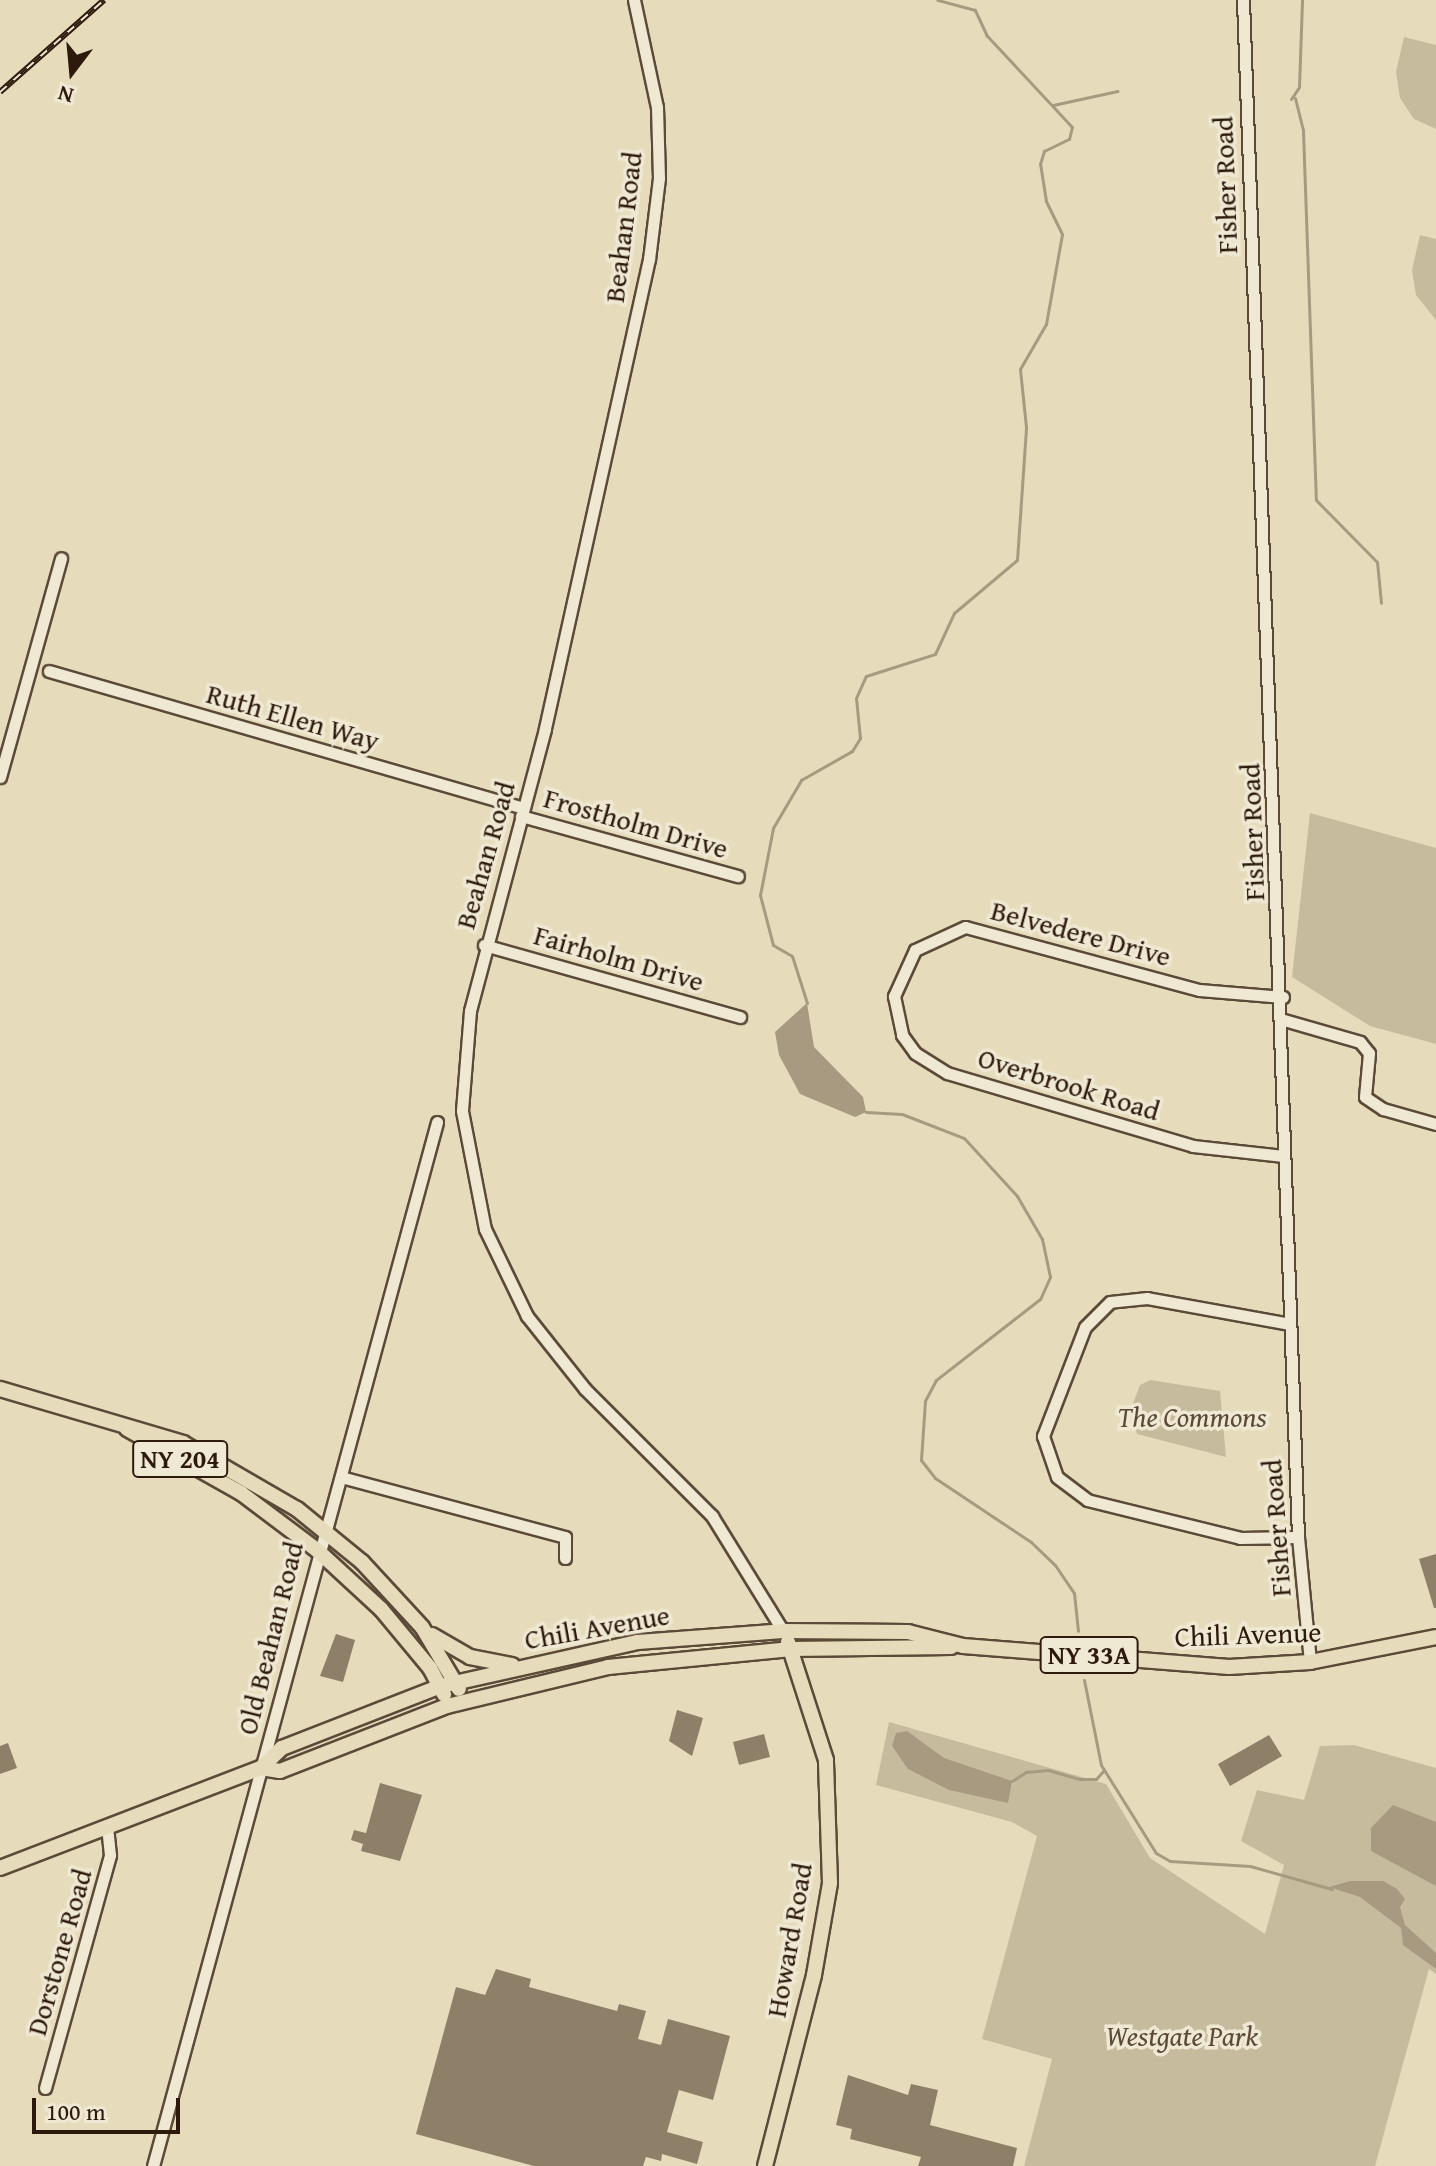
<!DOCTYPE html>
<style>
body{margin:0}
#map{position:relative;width:1436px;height:2166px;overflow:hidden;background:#e6dcbc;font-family:"Gentium Book Plus",serif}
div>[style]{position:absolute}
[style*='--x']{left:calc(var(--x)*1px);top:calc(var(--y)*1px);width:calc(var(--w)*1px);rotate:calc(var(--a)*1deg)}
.green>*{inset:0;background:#c7bb9e}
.water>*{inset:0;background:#a79a80}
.stream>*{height:3px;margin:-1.5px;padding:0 1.5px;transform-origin:1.5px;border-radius:1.5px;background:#a79a80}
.building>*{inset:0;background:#8e7f68}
.roads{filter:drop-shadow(2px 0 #5c4a38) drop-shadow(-2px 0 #5c4a38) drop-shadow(0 2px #5c4a38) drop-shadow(0 -2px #5c4a38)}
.minor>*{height:11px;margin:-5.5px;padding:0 5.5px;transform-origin:5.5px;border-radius:5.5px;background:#efe8d3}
.major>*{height:14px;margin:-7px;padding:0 7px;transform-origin:7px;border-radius:7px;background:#e6dcbc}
.rail>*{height:6px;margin-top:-3px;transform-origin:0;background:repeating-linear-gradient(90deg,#efe8d3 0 9px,#2e1a0c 0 18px);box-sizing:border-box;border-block:2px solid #2e1a0c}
span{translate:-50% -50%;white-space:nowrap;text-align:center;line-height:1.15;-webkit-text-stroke:7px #efe8d3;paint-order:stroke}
.shield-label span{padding:2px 6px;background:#efe8d3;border:2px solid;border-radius:6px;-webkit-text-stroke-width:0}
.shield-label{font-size:26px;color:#2e1a0c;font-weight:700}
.street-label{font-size:28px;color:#2e1a0c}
.park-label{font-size:28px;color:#5c4a38;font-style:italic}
.north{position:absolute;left:32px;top:32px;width:80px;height:80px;-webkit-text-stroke:6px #efe8d3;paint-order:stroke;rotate:196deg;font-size:22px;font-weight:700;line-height:32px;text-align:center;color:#2e1a0c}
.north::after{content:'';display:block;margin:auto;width:28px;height:36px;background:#2e1a0c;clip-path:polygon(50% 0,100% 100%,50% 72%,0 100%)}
.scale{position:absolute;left:32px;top:2098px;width:148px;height:36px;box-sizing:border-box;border:4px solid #2e1a0c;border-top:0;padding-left:10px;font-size:24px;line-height:28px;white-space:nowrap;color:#2e1a0c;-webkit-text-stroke:6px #efe8d3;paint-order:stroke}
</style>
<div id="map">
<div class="green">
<i style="clip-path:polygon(1404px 37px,1436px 45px,1436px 129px,1414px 119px,1400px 98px,1396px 72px)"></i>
<i style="clip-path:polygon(1420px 235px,1436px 239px,1436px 320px,1416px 295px,1412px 270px)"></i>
<i style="clip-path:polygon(1310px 813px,1436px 848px,1436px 1044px,1370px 1026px,1292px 977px)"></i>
<i style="clip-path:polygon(1150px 1380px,1220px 1391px,1226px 1457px,1137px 1434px,1131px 1409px,1140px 1385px)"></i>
<i style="clip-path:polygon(889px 1722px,1106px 1784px,1150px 1858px,1265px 1934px,1284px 1865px,1241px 1841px,1257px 1790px,1304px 1800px,1320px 1746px,1354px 1745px,1436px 1768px,1436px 1974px,1429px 1969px,1375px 2166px,1024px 2166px,1052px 2059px,982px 2039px,1037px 1836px,1012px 1822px,876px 1785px)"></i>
</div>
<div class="water">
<i style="clip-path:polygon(807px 1003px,814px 1047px,863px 1097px,866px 1112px,855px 1117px,800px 1094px,779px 1055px,775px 1032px)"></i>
<i style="clip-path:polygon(907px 1731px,944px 1758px,1012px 1781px,1008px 1803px,949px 1790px,908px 1769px,892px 1746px,896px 1733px)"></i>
<i style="clip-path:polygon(1393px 1805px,1436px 1822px,1436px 1886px,1371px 1851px,1371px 1828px)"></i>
<i style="clip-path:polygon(1350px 1881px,1383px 1881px,1397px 1889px,1405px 1899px,1400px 1907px,1405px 1925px,1436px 1953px,1436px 1969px,1403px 1945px,1401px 1928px,1360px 1897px,1329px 1887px)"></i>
</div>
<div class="stream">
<i style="--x:1295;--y:98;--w:34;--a:76"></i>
<i style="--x:1303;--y:131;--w:369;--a:88"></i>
<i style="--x:1316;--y:500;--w:87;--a:45.5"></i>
<i style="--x:1377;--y:562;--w:41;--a:84.4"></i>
<i style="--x:1291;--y:99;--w:14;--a:-56"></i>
<i style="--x:1299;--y:87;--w:87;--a:-88"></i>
<i style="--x:1053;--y:105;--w:66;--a:-12.2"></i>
<i style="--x:807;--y:1003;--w:49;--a:-107.7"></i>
<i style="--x:792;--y:956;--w:22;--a:-150"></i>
<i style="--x:773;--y:945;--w:52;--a:-104.6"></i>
<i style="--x:760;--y:895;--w:68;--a:-79"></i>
<i style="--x:773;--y:828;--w:56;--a:-59.7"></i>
<i style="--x:801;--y:780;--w:59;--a:-29.6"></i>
<i style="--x:852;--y:751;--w:15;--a:-58"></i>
<i style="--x:860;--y:738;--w:40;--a:-95.7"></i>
<i style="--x:856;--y:698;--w:24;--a:-66"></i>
<i style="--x:866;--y:676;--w:72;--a:-17.7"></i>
<i style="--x:935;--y:654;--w:45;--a:-65.1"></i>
<i style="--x:954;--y:613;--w:82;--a:-40.1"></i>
<i style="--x:1017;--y:560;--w:133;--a:-86.1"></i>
<i style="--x:1026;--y:427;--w:58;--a:-95.9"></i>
<i style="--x:1020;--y:369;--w:52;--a:-60"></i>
<i style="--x:1046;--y:324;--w:91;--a:-79.9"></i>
<i style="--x:1062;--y:234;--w:37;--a:-116"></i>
<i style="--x:1046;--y:201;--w:37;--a:-99"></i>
<i style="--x:1040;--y:164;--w:14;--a:-73"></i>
<i style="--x:1044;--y:151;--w:28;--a:-26"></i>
<i style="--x:1069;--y:139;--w:12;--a:-76"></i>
<i style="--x:1072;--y:127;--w:125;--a:-133"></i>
<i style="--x:987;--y:36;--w:29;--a:-115"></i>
<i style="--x:975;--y:10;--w:39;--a:-165"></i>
<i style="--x:866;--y:1112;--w:36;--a:3"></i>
<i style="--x:902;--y:1114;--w:66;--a:21.2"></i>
<i style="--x:964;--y:1138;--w:79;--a:47.6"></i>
<i style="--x:1017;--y:1196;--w:50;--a:59.8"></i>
<i style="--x:1042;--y:1239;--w:39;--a:78"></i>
<i style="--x:1050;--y:1277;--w:24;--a:114"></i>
<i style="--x:1040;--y:1299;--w:132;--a:142.1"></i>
<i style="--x:936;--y:1380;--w:24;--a:118"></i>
<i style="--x:925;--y:1401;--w:59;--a:93.9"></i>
<i style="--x:921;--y:1460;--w:23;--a:52"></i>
<i style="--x:935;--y:1478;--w:115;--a:33.7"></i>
<i style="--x:1031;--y:1542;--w:33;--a:44"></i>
<i style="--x:1055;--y:1565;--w:34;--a:56"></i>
<i style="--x:1074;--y:1593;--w:38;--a:84"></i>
<i style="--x:1084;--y:1680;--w:87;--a:78.7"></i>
<i style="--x:1101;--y:1765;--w:104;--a:58"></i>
<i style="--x:1156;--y:1853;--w:16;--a:30"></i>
<i style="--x:1170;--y:1861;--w:80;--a:3.6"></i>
<i style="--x:1250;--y:1866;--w:85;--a:15.7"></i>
<i style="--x:1012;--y:1781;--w:17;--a:-33"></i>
<i style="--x:1026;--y:1772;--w:22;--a:-5"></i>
<i style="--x:1048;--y:1770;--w:33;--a:16"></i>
<i style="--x:1080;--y:1779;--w:16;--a:0"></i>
<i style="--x:1096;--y:1779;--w:12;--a:-48"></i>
</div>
<div class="building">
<i style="clip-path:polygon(1436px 1554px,1436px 1608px,1434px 1608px,1419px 1559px)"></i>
<i style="clip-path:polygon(336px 1634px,355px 1640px,343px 1682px,320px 1676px)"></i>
<i style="clip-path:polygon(677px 1710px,703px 1718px,692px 1756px,669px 1741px)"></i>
<i style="clip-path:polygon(764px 1734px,770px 1757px,739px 1765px,733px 1742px)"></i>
<i style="clip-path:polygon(1269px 1735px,1282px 1756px,1230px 1786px,1218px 1764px)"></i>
<i style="clip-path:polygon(8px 1743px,17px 1768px,0 1774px,0 1746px)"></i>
<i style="clip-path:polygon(380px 1783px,422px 1795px,400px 1861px,361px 1851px,363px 1844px,351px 1840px,354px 1830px,366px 1833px)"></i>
<i style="clip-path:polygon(496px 1969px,531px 1979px,529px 1987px,617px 2011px,619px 2004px,646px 2011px,638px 2039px,661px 2045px,668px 2019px,730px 2036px,713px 2100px,679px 2090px,667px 2132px,703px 2142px,697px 2164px,662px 2154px,661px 2161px,646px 2157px,643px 2166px,534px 2166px,416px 2134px,456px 1987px,485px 1995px)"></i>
<i style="clip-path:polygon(848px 2075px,908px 2095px,911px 2084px,938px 2090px,930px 2125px,1017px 2148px,1013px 2166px,918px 2166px,921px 2157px,850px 2139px,852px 2129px,836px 2125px)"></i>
</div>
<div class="roads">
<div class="minor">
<i style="--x:634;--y:0;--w:109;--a:77.9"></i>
<i style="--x:657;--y:107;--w:71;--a:88.4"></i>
<i style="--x:659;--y:178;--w:82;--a:97"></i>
<i style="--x:649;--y:259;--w:481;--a:102.5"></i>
<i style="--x:545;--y:729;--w:292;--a:104.9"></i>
<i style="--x:470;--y:1011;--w:100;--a:94.6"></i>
<i style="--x:462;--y:1111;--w:120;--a:79"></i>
<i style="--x:485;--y:1229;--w:97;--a:64.2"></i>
<i style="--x:527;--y:1316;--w:93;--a:51.5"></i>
<i style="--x:585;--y:1389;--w:180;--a:45"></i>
<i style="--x:712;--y:1516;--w:135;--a:58.3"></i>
<i style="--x:1243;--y:0;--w:1538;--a:87.95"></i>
<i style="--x:1298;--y:1537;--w:126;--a:84.5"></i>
<i style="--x:49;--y:671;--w:493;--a:16.1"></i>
<i style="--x:0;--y:777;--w:227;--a:-74.4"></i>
<i style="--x:521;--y:816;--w:225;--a:15.5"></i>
<i style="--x:484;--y:945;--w:266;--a:15.7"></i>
<i style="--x:1283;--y:997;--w:84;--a:-175.2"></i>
<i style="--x:1199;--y:990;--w:242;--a:-164.9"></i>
<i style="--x:965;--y:927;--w:55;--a:155.3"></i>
<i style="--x:915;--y:950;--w:51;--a:114.5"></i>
<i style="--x:894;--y:996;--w:40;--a:78"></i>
<i style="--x:902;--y:1035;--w:22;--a:54"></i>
<i style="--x:915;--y:1053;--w:38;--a:32"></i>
<i style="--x:947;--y:1073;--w:257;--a:16.5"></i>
<i style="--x:1193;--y:1146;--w:91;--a:6.3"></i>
<i style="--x:1284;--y:1020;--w:79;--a:16.1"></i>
<i style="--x:1360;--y:1042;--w:14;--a:51"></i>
<i style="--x:1369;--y:1053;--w:44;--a:95.2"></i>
<i style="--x:1365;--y:1097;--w:22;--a:34"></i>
<i style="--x:1383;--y:1109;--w:55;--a:15.8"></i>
<i style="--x:1290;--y:1324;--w:145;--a:-169.7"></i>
<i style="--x:1147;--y:1298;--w:37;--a:174"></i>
<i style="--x:1110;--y:1302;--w:35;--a:135"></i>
<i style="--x:1085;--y:1327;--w:117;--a:111.1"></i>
<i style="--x:1043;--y:1436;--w:43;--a:71.1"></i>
<i style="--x:1057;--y:1477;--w:38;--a:37"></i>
<i style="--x:1087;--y:1500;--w:158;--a:13.9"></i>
<i style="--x:1240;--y:1538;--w:58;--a:-1"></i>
<i style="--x:341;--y:1477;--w:232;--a:15"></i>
<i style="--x:565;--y:1537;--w:21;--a:90"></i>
<i style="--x:45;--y:2088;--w:242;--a:-74.4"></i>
<i style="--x:110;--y:1855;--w:27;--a:-96"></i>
<i style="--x:153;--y:2166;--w:1082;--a:-74.78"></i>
</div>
<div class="major">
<i style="--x:0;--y:1389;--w:191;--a:16.4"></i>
<i style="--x:183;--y:1443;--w:132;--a:30.1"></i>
<i style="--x:297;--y:1509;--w:84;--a:39.2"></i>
<i style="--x:362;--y:1562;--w:88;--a:47.3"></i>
<i style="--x:422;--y:1627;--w:72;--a:59.2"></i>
<i style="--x:127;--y:1429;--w:131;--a:29.3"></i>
<i style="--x:241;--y:1493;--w:95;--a:36.9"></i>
<i style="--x:317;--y:1550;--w:87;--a:42.7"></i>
<i style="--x:381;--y:1609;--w:77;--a:50.3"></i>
<i style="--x:430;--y:1668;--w:30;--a:62"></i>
<i style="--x:432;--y:1635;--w:44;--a:30.1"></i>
<i style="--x:470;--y:1657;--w:43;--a:10.8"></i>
<i style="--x:261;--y:1768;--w:19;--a:9"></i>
<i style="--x:280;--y:1771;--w:179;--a:-21.3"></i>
<i style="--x:447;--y:1706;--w:166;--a:-13.6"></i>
<i style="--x:608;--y:1667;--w:184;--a:-5.6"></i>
<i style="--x:791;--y:1649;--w:160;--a:-0.7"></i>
<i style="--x:0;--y:1868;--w:280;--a:-21"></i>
<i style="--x:261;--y:1768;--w:29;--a:-44"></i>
<i style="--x:282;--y:1748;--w:171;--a:-21.3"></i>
<i style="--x:441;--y:1686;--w:202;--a:-12.6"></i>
<i style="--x:638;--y:1642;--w:145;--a:-4.3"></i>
<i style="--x:783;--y:1631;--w:125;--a:0.5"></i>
<i style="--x:908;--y:1632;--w:57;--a:14.3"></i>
<i style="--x:963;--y:1646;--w:267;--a:4.5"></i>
<i style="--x:1229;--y:1667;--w:81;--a:-3.5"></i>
<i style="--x:1310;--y:1662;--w:128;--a:-11.2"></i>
<i style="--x:765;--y:2166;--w:197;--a:-75.6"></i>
<i style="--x:814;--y:1975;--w:93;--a:-80.1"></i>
<i style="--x:830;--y:1883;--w:123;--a:-91.9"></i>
<i style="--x:826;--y:1760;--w:124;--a:-107.9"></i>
</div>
</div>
<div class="rail">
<i style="--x:0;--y:92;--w:139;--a:-41.5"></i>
</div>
<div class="shield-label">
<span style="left:180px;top:1459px">NY 204</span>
<span style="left:1089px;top:1655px">NY 33A</span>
</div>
<div class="street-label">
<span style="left:1225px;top:185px;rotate:-92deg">Fisher Road</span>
<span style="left:623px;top:227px;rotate:-83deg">Beahan Road</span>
<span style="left:293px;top:717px;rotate:16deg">Ruth Ellen Way</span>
<span style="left:636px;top:823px;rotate:16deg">Frostholm Drive</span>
<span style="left:1252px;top:832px;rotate:-92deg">Fisher Road</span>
<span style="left:485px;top:855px;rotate:-74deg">Beahan Road</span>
<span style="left:1081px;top:933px;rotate:15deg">Belvedere Drive</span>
<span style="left:619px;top:958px;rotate:16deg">Fairholm Drive</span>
<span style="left:1069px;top:1084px;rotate:17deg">Overbrook Road</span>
<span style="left:1276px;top:1528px;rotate:-94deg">Fisher Road</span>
<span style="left:597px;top:1627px;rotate:-10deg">Chili Avenue</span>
<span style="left:1248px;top:1634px;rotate:-2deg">Chili Avenue</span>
<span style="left:270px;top:1638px;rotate:-76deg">Old Beahan Road</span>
<span style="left:789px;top:1940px;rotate:-80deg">Howard Road</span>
<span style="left:59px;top:1952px;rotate:-74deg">Dorstone Road</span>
</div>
<div class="park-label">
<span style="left:1192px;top:1417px">The Commons</span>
<span style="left:1182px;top:2036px">Westgate Park</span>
</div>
<div class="north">N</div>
<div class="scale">100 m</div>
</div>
